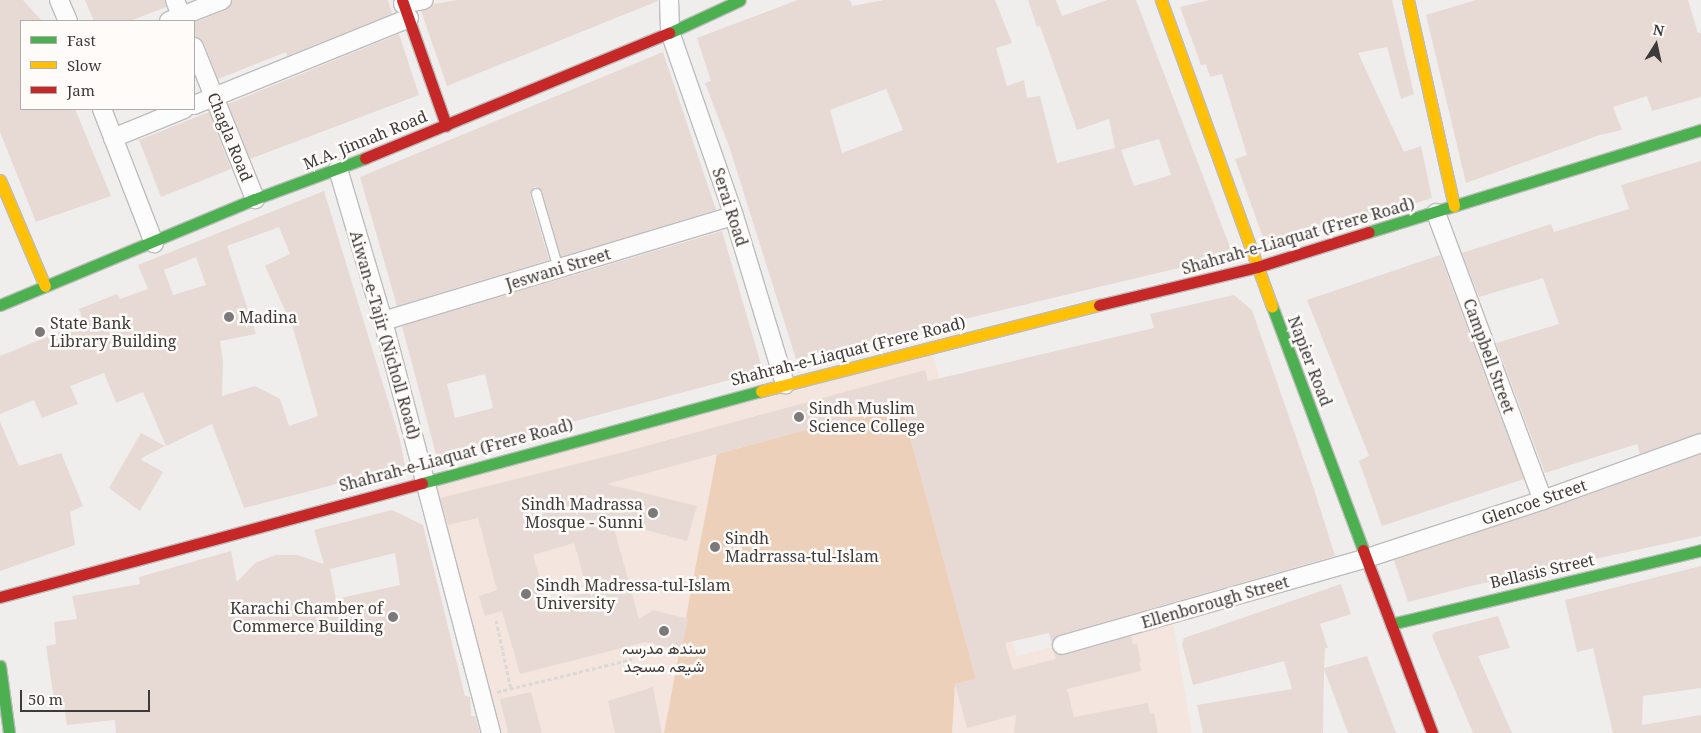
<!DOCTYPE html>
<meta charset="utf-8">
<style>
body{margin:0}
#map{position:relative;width:1701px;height:733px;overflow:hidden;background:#f0eeed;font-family:"Noto Serif",Vazirmatn,serif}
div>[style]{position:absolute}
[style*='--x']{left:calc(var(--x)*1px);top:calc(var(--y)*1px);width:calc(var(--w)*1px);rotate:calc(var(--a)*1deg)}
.education>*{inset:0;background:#f4e6df}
.green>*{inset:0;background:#ecd0ba}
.building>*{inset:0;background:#e7d9d4}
.path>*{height:3px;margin-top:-1.5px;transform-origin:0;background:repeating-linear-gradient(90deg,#d9d9d8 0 4px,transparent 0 6.5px)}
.roads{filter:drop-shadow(1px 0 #bebdbd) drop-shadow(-1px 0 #bebdbd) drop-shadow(0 1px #bebdbd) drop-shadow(0 -1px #bebdbd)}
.lane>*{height:9px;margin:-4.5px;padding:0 4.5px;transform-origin:4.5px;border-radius:4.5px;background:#fdfcfc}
.street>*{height:18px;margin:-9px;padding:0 9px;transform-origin:9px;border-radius:9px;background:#fdfcfc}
.fast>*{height:11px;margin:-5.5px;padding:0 5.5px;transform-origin:5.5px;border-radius:5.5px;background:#4caf50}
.slow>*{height:11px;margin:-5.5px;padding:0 5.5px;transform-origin:5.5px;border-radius:5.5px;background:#ffc107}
.jam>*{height:11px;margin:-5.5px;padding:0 5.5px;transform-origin:5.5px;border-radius:5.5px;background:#c62828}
.dots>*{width:14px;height:14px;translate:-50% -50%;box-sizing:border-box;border:2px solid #fefbf9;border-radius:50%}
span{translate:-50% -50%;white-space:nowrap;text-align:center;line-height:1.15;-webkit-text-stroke:5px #fefbf9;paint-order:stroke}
.street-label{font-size:16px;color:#3c3a3a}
.poi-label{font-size:16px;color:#3c3a3a}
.left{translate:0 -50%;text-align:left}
.right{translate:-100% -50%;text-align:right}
.legend{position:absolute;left:20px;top:20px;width:175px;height:90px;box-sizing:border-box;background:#fefbf9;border:1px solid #b0aead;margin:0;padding:6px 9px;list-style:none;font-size:15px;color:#3c3a3a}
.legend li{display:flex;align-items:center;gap:10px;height:25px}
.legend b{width:25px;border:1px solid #b0aead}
.north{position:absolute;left:1631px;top:20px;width:50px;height:50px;-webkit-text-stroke:4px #fefbf9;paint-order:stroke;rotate:10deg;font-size:14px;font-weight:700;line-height:20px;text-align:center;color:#3c3a3a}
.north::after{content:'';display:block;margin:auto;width:18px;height:22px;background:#3c3a3a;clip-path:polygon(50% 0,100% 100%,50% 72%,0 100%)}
.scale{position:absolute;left:20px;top:690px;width:130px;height:22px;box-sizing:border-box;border:2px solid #3c3a3a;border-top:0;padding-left:6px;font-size:15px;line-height:18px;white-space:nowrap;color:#3c3a3a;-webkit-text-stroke:4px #fefbf9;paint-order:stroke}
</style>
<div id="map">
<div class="education">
<i style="clip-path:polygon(931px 346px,1017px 656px,1162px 619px,1172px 615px,1192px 733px,491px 733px,425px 480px)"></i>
</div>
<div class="green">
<i style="clip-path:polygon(901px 404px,976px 679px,955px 684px,952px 733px,664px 733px,717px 454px)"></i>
</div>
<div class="building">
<i style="clip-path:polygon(0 0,23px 0,42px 21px,21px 21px,21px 109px,75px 109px,111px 196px,36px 222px,0 132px)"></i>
<i style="clip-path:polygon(85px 0,165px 0,166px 7px,130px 21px,94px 21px)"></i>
<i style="clip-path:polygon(232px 0,388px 0,392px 14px,287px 56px,286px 52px,218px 79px,204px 43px,200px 38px,194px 37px,194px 23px,226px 10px)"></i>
<i style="clip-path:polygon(458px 0,657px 0,658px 1px,447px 86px,421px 11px,431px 8px,433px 4px)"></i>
<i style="clip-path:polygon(evenodd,798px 0,850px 0,852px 6px,884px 0,995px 0,1012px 43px,996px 48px,1007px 86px,1024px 80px,1027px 98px,1040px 96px,1057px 163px,1115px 148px,1109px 119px,1077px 130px,1040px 26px,1037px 27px,1028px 0,1056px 0,1062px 16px,1107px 0,1136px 0,1233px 255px,796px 359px,729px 146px,705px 83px,711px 81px,697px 38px,798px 0,886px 89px,903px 130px,842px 153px,830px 110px,886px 89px,798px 0,1159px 139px,1171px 175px,1134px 186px,1121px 150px,1159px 139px)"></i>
<i style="clip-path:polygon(1209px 0,1392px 0,1414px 94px,1401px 99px,1387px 47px,1358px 53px,1404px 152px,1421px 146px,1432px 198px,1267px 249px,1235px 159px,1247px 155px,1222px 74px,1210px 77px,1206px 64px,1201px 65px,1180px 7px)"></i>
<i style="clip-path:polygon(1476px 0,1688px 0,1698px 33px,1701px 33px,1701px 97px,1652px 111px,1647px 96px,1613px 107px,1622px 130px,1600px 135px,1466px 183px,1426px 15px)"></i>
<i style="clip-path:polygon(399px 34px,419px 95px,250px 159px,228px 104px)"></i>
<i style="clip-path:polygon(663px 52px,716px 210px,561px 257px,542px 191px,538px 187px,534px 187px,530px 195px,549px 260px,397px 306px,360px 177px)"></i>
<i style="clip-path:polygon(209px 112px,231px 169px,161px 197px,139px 140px)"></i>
<i style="clip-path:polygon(1701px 161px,1701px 433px,1640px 454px,1637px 444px,1545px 473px,1496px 343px,1559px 324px,1543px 278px,1479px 297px,1462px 253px,1551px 224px,1554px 232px,1629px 209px,1621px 185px)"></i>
<i style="clip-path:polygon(evenodd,324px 191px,400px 440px,405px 466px,244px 508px,212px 424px,166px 446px,143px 392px,116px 403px,104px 373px,70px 386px,78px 404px,42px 418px,34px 400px,0 414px,0 356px,84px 322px,79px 309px,117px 294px,120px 299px,148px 289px,138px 265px,324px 191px,279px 227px,290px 254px,265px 266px,293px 328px,318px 416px,289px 426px,280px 399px,255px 386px,222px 396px,223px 361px,220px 341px,256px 334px,227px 246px,279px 227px,324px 191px,196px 257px,206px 285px,173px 295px,164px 270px,196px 257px)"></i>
<i style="clip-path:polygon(evenodd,722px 231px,763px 371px,437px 458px,402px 326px,722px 231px,485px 374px,493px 408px,455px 418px,447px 384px,485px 374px)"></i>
<i style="clip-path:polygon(1440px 255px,1524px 479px,1382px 526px,1359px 461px,1369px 456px,1307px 300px)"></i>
<i style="clip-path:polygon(evenodd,1234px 295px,1252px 310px,1313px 486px,1335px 556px,1059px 635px,1052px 643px,1049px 633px,1005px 643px,1013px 670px,1056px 659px,1054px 652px,1065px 655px,1131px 636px,1133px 644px,1137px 644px,1141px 662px,1139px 662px,1141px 671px,1067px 689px,1074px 717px,1148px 703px,1150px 714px,1154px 713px,1158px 733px,1014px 733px,1016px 715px,967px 728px,955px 684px,976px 679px,901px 404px,607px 484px,697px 506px,687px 541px,612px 521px,639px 619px,653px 610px,688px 619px,681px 651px,645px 642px,520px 674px,502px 611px,485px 616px,479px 596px,497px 590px,478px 518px,448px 525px,440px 498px,624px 452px,925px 370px,928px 381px,1154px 328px,1150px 314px,1234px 295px,574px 543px,588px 592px,547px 603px,533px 555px,574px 543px)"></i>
<i style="clip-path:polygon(0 422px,19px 466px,61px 453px,83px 506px,70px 512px,75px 545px,0 571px)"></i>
<i style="clip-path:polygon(141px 433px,165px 446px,140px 459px,163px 472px,140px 511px,109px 488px)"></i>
<i style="clip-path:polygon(1701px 454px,1701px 536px,1471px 586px,1408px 602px,1394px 560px,1546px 510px)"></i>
<i style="clip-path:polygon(evenodd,392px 510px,423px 525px,465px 696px,470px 697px,471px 716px,475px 716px,480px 733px,116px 733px,115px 720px,67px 725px,64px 704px,55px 706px,46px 646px,56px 644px,54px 622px,77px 619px,72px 596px,140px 584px,139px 577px,231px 551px,237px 582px,255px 563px,275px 555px,297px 555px,324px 564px,314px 530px,392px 510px,395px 553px,400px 585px,336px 599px,330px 569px,395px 553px)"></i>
<i style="clip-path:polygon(1701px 566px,1701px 688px,1643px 696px,1642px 725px,1701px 715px,1701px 733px,1613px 733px,1593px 648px,1577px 652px,1565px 600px)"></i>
<i style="clip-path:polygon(1341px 584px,1351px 614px,1320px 624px,1328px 648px,1325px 648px,1324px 668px,1367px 656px,1396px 733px,1348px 733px,1324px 669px,1323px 733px,1203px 733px,1197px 705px,1292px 689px,1284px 661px,1193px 685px,1182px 644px,1184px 638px)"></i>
<i style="clip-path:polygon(1498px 616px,1510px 648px,1478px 656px,1512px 733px,1473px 733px,1432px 636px,1435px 632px)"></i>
<i style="clip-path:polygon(653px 687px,662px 733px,615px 733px,608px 701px)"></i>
<i style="clip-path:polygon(531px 692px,542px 733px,508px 733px,500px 699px)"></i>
</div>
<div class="path">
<i style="--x:496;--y:620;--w:71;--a:77.7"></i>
<i style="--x:497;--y:692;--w:139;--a:-13.7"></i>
</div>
<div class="roads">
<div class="lane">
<i style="--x:536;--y:193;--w:78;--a:73.7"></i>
</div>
<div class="street">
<i style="--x:59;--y:0;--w:23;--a:67"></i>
<i style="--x:175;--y:0;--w:22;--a:69"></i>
<i style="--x:669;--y:0;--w:32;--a:88"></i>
<i style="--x:670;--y:32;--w:195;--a:70.8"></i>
<i style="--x:734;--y:216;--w:176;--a:73.1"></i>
<i style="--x:403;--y:4;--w:21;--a:-11"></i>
<i style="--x:169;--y:21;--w:57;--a:-21.6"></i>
<i style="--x:194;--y:47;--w:164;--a:68.1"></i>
<i style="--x:194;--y:105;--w:232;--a:-22"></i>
<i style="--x:102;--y:109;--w:144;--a:68.8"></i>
<i style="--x:113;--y:138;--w:77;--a:-22.2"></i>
<i style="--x:338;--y:169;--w:159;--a:73.5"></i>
<i style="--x:383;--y:321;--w:426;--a:75.3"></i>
<i style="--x:1436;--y:213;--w:306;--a:69.6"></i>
<i style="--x:383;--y:321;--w:366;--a:-16.7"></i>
<i style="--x:1062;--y:645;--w:317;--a:-15.9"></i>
<i style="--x:1367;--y:558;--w:185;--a:-18.2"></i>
<i style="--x:1543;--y:500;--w:168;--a:-19.8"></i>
</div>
<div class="fast">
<i style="--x:669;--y:33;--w:78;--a:-24.9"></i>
<i style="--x:1369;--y:232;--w:347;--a:-17.1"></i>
<i style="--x:0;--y:305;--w:276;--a:-22.6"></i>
<i style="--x:255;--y:199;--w:117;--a:-20.4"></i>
<i style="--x:1272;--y:306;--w:260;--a:69.5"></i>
<i style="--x:422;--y:483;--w:351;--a:-15.2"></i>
<i style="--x:1391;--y:624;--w:319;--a:-13.4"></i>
<i style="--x:0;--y:666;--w:68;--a:82.3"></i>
</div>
<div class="slow">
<i style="--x:1161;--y:0;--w:326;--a:70.1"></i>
<i style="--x:1408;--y:0;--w:211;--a:77.4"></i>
<i style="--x:0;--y:180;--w:115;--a:67"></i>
<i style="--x:761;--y:391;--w:349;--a:-14.3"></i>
</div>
<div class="jam">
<i style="--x:402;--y:0;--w:133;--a:70.6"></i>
<i style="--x:365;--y:158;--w:329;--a:-22.4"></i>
<i style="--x:1099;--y:305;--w:163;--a:-13.5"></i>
<i style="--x:1257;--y:267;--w:117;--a:-17.4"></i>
<i style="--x:1363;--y:550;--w:196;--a:69.3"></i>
<i style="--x:0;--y:597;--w:437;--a:-15.1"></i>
</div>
</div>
<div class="dots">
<i style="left:229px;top:317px;background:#7b7979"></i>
<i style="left:40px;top:332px;background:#7b7979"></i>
<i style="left:799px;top:417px;background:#7b7979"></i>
<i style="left:653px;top:513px;background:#7b7979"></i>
<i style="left:715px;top:547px;background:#7b7979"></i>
<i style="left:526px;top:594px;background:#7b7979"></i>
<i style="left:393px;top:617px;background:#7b7979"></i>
<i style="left:664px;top:631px;background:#7b7979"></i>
</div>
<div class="street-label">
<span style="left:230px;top:137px;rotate:68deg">Chagla Road</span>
<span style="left:365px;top:140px;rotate:-22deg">M.A. Jinnah Road</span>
<span style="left:730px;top:207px;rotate:72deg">Serai Road</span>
<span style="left:1298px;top:236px;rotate:-16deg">Shahrah-e-Liaquat (Frere Road)</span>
<span style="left:558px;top:269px;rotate:-17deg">Jeswani Street</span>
<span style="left:385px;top:335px;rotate:74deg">Aiwan-e-Tajir (Nicholl Road)</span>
<span style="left:848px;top:351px;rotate:-14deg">Shahrah-e-Liaquat (Frere Road)</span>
<span style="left:1489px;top:356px;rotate:70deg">Campbell Street</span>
<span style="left:1310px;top:361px;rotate:69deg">Napier Road</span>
<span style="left:456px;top:455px;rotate:-15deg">Shahrah-e-Liaquat (Frere Road)</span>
<span style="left:1534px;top:502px;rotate:-19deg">Glencoe Street</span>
<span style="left:1542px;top:571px;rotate:-13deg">Bellasis Street</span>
<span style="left:1215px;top:602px;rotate:-16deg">Ellenborough Street</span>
</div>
<div class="poi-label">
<span class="left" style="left:239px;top:317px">Madina</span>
<span class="left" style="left:50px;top:332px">State Bank<br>Library Building</span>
<span class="left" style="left:809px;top:417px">Sindh Muslim<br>Science College</span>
<span class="right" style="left:643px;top:513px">Sindh Madrassa<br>Mosque - Sunni</span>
<span class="left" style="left:725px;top:547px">Sindh<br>Madrrassa-tul-Islam</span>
<span class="left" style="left:536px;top:594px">Sindh Madressa-tul-Islam<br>University</span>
<span class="right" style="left:383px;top:617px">Karachi Chamber of<br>Commerce Building</span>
<span style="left:664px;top:657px">سندھ مدرسہ<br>شیعہ مسجد</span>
</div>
<ul class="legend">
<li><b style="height:6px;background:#4caf50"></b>Fast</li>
<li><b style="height:6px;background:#ffc107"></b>Slow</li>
<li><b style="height:6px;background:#c62828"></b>Jam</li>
</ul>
<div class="north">N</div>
<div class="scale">50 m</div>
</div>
